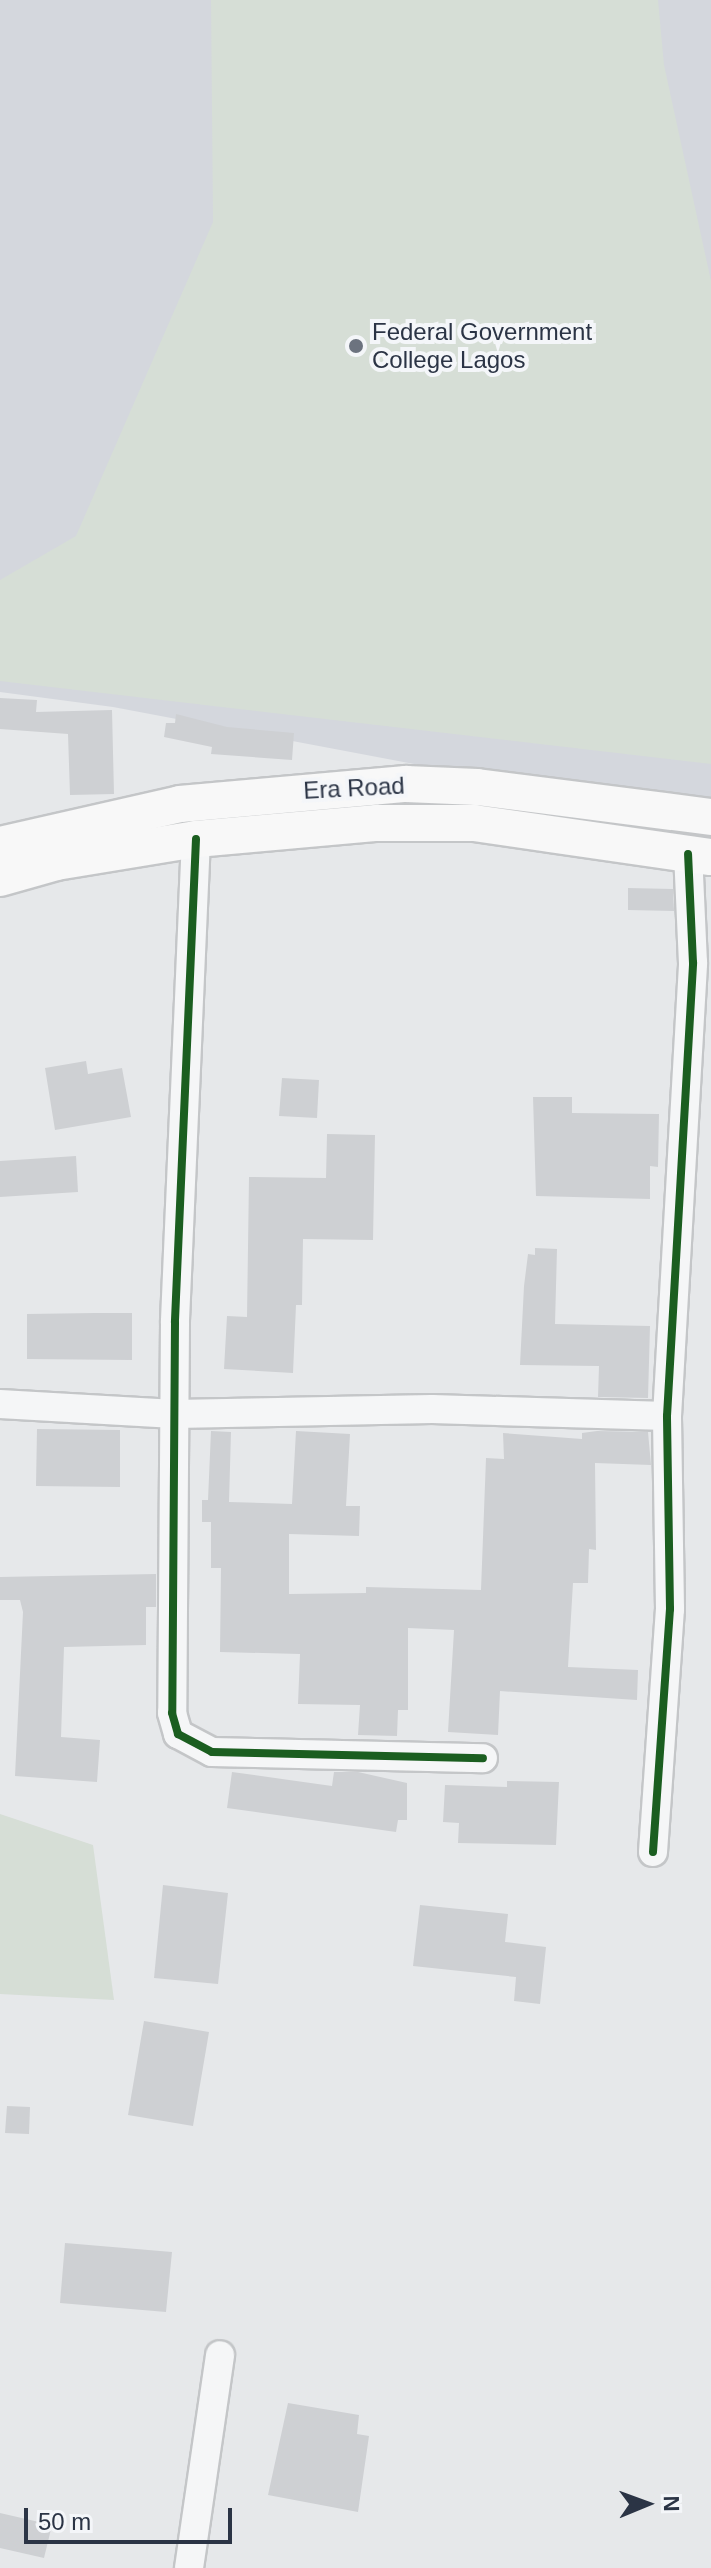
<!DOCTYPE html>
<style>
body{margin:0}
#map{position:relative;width:711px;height:2568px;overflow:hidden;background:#e6e8ea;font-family:Arial,sans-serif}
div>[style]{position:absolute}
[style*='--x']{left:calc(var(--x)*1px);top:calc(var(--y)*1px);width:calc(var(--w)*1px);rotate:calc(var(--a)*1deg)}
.built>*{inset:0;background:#d4d7dd}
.green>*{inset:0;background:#d6ded6}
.building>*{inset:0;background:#ced0d3}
.roads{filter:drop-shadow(2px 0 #c4c6c8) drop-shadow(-2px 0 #c4c6c8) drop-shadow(0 2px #c4c6c8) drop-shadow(0 -2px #c4c6c8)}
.minor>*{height:28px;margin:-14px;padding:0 14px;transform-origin:14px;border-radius:14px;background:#f5f6f7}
.major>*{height:36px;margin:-18px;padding:0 18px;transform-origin:18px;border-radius:18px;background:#f8f8f8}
.cycleway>*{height:8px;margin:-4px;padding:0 4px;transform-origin:4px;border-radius:4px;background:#1b5e20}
.dots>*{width:22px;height:22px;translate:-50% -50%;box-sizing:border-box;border:4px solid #f4f6f9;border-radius:50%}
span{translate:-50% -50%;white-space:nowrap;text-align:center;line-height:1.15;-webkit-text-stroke:8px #f4f6f9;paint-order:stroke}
.poi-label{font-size:24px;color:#2b3445}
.left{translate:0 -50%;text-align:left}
.street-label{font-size:24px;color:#2b3445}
.north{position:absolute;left:607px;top:2464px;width:80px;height:80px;-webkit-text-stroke:6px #f4f6f9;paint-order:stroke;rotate:89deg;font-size:22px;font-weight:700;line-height:32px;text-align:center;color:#2b3445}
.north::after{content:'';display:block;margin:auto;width:28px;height:36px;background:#2b3445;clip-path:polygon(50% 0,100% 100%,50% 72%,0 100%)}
.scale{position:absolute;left:24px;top:2508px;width:208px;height:36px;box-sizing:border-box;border:4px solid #2b3445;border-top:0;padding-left:10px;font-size:24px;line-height:28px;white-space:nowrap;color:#2b3445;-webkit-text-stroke:6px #f4f6f9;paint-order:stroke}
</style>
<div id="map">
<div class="built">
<i style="clip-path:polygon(0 0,711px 0,711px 803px,430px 767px,113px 707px,0 692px)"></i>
</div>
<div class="green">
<i style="clip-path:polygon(211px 0,658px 0,664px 65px,711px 281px,711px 764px,0 681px,0 580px,76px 536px,213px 222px)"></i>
<i style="clip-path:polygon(0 1814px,93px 1845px,114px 2000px,0 1994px)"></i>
</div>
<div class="building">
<i style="clip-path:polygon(0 698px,37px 700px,36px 712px,112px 710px,114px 794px,70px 795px,68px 734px,0 729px)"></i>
<i style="clip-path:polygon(176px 714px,227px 727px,294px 733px,292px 760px,211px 754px,212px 747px,164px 737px,166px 723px,175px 723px)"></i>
<i style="clip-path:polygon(628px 888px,673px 889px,674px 911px,628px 910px)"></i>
<i style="clip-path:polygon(86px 1061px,88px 1074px,122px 1068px,131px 1117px,55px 1130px,45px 1068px)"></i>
<i style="clip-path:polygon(282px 1078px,319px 1080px,317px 1118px,279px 1116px)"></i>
<i style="clip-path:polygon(533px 1097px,572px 1097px,572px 1113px,659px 1114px,658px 1167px,650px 1166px,650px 1199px,536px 1196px)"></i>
<i style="clip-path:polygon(327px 1134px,375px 1135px,373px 1240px,303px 1239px,302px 1305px,296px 1305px,293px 1373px,224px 1369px,227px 1316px,247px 1317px,249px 1177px,326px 1178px)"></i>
<i style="clip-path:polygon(76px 1156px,78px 1192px,0 1197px,0 1161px)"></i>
<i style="clip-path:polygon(535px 1248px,557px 1249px,555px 1324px,650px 1326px,648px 1398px,598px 1397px,599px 1366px,520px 1365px,524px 1286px,528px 1254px,535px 1255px)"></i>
<i style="clip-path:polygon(95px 1313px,132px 1313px,132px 1360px,27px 1359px,27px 1314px)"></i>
<i style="clip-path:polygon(37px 1429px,120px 1430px,120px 1487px,36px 1486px)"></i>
<i style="clip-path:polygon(211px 1431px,231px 1432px,229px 1502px,292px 1504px,296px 1431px,350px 1434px,346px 1506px,360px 1506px,359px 1536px,289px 1534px,289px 1594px,366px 1593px,366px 1587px,481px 1590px,486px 1458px,504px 1459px,503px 1433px,582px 1439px,582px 1433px,597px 1431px,648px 1432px,651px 1465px,595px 1463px,596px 1550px,589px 1549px,588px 1583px,573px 1583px,568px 1667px,638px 1670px,637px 1700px,500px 1691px,498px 1735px,448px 1732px,454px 1630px,408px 1628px,408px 1710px,398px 1710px,397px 1736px,358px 1735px,360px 1705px,298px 1704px,300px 1654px,220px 1652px,221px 1568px,211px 1568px,211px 1522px,202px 1522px,202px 1500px,208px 1500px)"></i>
<i style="clip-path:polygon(156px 1574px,156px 1607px,146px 1607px,146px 1645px,64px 1647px,61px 1737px,100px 1740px,97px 1782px,15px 1776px,23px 1612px,20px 1600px,0 1600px,0 1577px)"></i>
<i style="clip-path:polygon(232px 1772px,332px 1786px,334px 1772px,358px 1772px,407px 1783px,407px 1820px,398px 1820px,396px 1832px,227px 1808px)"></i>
<i style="clip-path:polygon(507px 1781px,559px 1782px,556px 1845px,458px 1843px,459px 1823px,443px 1822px,445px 1785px,507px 1787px)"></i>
<i style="clip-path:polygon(163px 1885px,228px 1893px,218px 1984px,154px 1978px)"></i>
<i style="clip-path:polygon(420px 1905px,508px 1914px,505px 1942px,546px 1947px,540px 2004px,514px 2001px,516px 1977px,413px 1966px)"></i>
<i style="clip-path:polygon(144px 2021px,209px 2032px,193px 2126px,128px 2115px)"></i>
<i style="clip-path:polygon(7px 2106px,30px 2107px,29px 2134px,5px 2133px)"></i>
<i style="clip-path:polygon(65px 2243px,172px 2252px,166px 2312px,60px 2303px)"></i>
<i style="clip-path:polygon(288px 2403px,359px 2415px,357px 2434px,369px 2436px,358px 2512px,268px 2495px)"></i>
<i style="clip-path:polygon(0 2513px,52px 2525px,44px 2558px,0 2548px)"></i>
</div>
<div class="roads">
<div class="minor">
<i style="--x:196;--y:839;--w:484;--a:92.5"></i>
<i style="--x:175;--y:1323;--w:390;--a:90.4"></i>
<i style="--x:172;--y:1713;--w:22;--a:74"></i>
<i style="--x:178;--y:1734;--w:38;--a:28"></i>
<i style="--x:212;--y:1752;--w:271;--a:1.3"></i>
<i style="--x:0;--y:1404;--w:175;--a:3.3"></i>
<i style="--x:175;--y:1414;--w:257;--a:-1.1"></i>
<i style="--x:432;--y:1409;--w:235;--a:1.7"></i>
<i style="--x:653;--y:1852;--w:244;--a:-86"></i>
<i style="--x:670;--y:1609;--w:193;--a:-90.9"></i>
<i style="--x:667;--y:1416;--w:454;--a:-86.7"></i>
<i style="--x:693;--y:963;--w:109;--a:-92.6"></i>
<i style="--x:189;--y:2568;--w:215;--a:-81.7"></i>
</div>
<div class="major">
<i style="--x:0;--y:845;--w:185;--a:-12.8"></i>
<i style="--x:180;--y:804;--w:227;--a:-5.1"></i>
<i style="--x:406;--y:784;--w:71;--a:2.4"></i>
<i style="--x:477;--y:787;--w:236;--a:7.3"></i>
<i style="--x:0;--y:878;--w:58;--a:-15.9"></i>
<i style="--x:56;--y:862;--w:142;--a:-9.3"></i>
<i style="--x:196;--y:839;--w:182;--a:-5.1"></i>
<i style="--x:377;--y:823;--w:97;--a:0"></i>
<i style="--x:474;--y:823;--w:239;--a:8.2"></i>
</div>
</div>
<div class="cycleway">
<i style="--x:196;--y:839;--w:484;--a:92.5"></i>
<i style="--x:175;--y:1323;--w:390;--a:90.4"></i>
<i style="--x:172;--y:1713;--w:22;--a:74"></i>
<i style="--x:178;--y:1734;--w:38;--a:28"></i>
<i style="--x:212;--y:1752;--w:271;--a:1.3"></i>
<i style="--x:653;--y:1852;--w:244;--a:-86"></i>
<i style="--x:670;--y:1609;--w:193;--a:-90.9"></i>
<i style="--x:667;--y:1416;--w:454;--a:-86.7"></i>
<i style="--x:693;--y:963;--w:109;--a:-92.6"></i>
</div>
<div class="dots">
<i style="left:356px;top:346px;background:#6c737f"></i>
</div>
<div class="poi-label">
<span class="left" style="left:372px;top:346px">Federal Government<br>College Lagos</span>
</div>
<div class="street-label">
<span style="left:354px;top:788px;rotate:-3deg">Era Road</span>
</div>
<div class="north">N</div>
<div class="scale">50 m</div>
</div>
